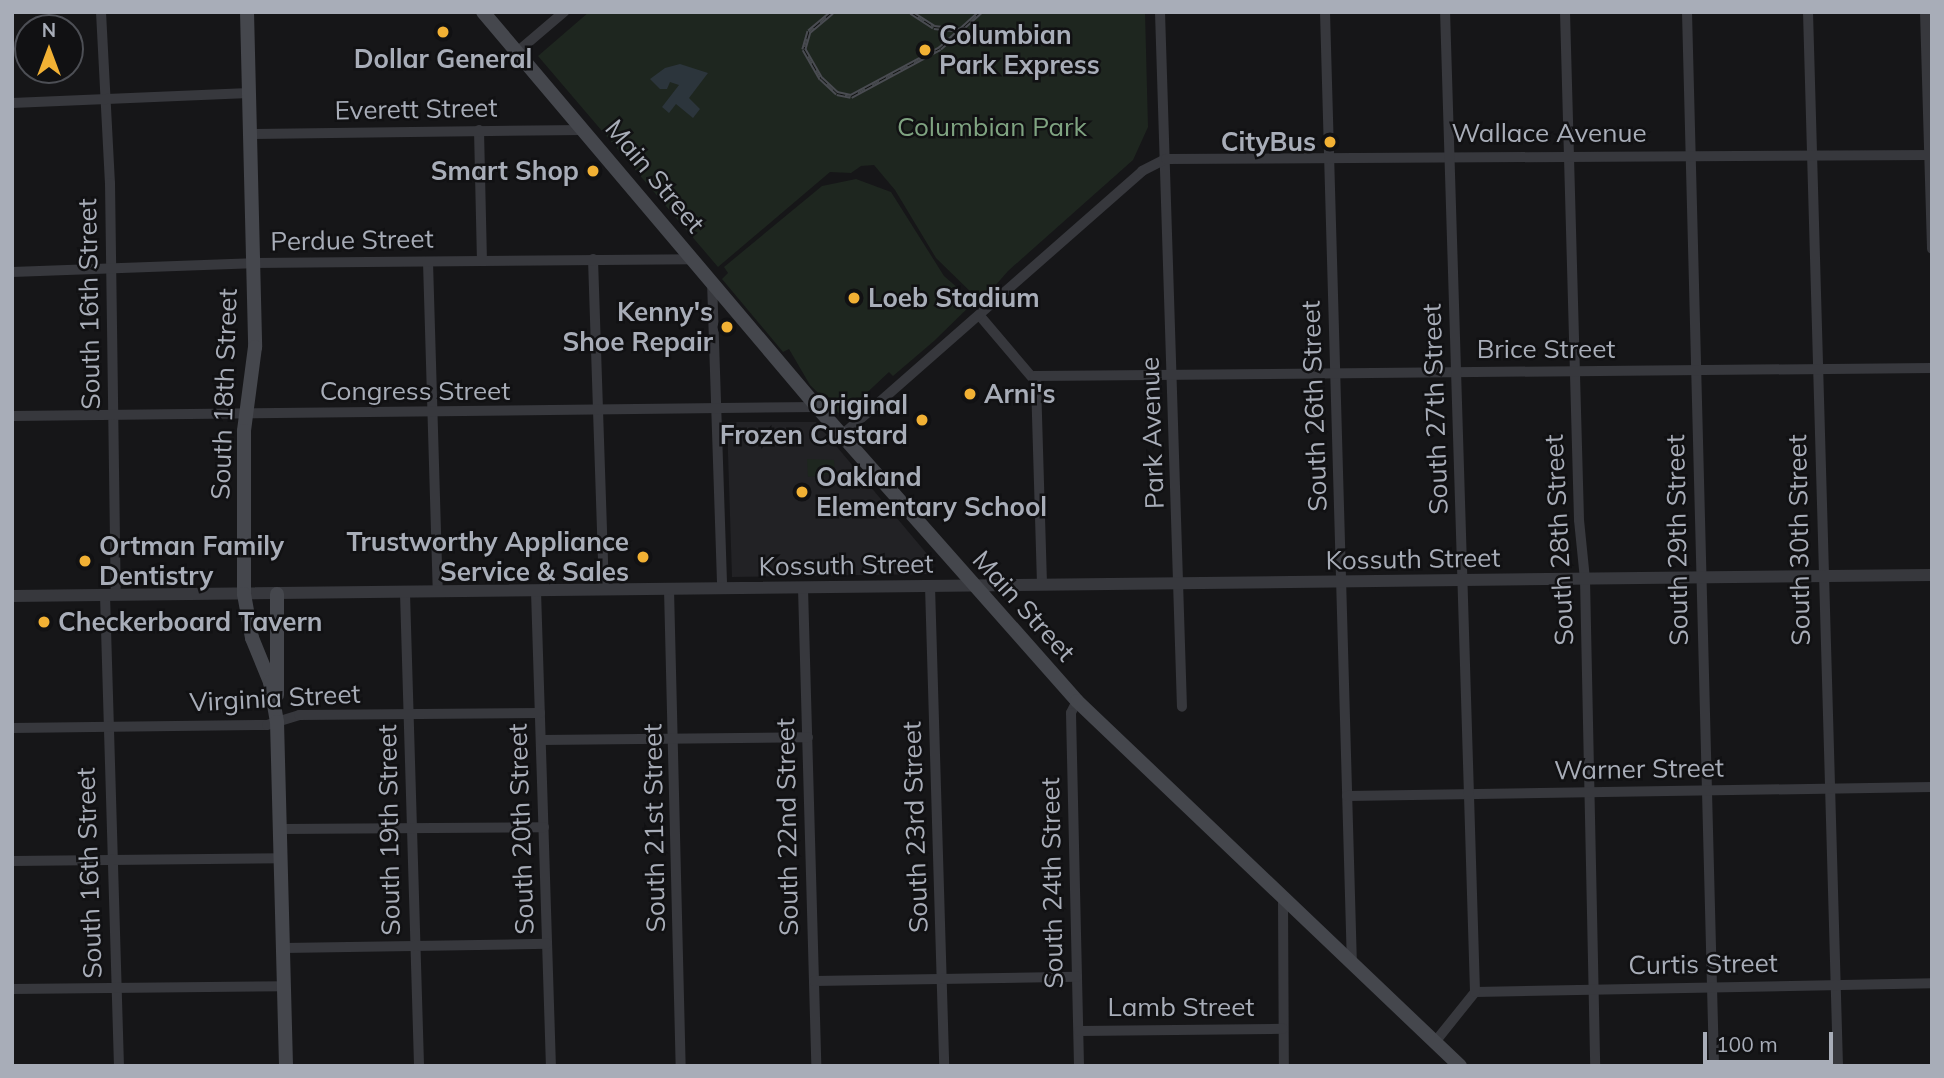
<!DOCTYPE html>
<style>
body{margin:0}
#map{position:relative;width:1944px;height:1078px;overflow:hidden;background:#161618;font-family:Mulish,sans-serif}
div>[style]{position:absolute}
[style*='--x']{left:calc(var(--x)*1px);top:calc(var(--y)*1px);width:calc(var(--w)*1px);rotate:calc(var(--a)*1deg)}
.built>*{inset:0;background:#222225}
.green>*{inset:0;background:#1e261f}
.water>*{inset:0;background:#2c353c}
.minor>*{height:10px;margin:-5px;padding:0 5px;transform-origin:5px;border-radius:5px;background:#37383d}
.tertiary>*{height:12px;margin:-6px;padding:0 6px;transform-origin:6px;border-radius:6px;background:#37383d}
.secondary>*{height:14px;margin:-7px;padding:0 7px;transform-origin:7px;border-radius:7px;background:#45474d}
.rail>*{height:5px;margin-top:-2.5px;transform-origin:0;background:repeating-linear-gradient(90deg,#111113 0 8px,#4a4c52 0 16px);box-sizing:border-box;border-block:2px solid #4a4c52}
.dots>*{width:19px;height:19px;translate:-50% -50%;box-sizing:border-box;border:4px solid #111113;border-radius:50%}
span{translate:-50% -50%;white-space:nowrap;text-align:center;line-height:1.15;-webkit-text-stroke:5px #111113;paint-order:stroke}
.poi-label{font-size:26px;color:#a8adb8;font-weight:700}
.left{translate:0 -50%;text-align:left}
.right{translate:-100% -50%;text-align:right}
.street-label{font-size:26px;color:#a8adb8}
.park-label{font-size:26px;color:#7fa381}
.frame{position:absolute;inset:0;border:14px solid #a8adb8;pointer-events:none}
.north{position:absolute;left:14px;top:14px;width:70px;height:70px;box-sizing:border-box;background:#111113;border:2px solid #4d4f55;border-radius:50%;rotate:0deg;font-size:19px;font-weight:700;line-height:28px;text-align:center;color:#a8adb8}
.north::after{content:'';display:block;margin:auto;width:24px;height:32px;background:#f2b134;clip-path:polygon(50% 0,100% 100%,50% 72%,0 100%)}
.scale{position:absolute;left:1703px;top:1032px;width:130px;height:32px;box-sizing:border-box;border:4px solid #a8adb8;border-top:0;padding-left:9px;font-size:21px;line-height:24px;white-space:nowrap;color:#a8adb8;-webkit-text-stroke:5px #111113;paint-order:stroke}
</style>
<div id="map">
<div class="built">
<i style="clip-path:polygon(727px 422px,816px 422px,933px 561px,932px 574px,732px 577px)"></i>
</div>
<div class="green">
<i style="clip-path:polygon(589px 12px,1145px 12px,1148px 127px,1133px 160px,1008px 271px,981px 302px,936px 258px,895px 190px,874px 165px,861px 166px,851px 173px,830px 172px,718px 267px,538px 56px)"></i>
<i style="clip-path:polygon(856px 179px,891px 192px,944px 276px,974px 302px,934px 341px,893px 376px,889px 372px,842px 416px,810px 385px,789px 349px,783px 352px,722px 279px,728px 273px,724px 267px,822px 186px)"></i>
<i style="clip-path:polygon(807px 459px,834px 460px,835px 474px,808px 477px)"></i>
</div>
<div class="water">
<i style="clip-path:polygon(680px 64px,708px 73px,689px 98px,700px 109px,693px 118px,676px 104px,669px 113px,662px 107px,679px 85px,670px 82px,667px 89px,660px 89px,650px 79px,665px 68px)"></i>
</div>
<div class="minor">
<i style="--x:101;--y:12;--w:171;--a:87"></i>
<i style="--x:110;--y:183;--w:412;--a:89.2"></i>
<i style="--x:1160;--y:12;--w:695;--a:88.19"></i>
<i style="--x:1325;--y:12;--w:953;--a:88.38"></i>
<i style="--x:1565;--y:12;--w:508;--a:88.42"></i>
<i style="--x:1579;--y:520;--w:59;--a:84.2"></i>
<i style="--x:1585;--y:579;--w:487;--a:88.8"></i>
<i style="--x:1687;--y:12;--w:1054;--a:88.53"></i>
<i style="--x:1808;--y:12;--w:1054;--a:88.37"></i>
<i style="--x:1925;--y:12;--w:237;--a:88.3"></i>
<i style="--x:517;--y:52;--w:62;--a:-40.4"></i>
<i style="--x:12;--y:103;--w:237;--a:-2.4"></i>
<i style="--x:479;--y:130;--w:131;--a:88.7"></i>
<i style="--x:250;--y:134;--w:333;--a:-0.7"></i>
<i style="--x:593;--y:259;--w:331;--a:88.1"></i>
<i style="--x:428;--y:262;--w:330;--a:88.3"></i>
<i style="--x:12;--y:272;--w:240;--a:-2.1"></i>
<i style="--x:252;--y:263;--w:441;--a:-0.5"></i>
<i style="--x:712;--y:281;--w:308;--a:88.1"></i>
<i style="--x:980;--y:316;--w:87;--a:49.7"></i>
<i style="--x:1036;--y:382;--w:203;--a:88.3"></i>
<i style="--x:1034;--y:376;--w:898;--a:-0.51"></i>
<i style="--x:12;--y:416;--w:805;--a:-0.64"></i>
<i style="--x:842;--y:435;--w:400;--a:-41.3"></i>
<i style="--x:1142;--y:171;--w:27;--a:-27"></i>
<i style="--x:1166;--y:159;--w:766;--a:-0.3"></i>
<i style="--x:930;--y:586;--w:480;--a:88.3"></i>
<i style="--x:803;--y:588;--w:478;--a:88.4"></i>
<i style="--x:669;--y:589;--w:477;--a:88.6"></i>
<i style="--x:536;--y:591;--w:475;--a:88.2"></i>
<i style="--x:405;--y:593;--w:473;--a:88.3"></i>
<i style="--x:105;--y:595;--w:471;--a:88.3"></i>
<i style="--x:1077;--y:701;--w:13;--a:117"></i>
<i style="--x:1071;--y:713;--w:353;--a:88.7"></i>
<i style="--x:12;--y:728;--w:255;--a:-0.7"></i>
<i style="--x:267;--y:725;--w:34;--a:-17"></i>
<i style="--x:299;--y:715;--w:241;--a:-0.5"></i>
<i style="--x:541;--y:740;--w:267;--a:-0.6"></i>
<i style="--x:1347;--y:796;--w:585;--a:-0.88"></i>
<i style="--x:282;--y:829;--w:262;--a:-0.4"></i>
<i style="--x:12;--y:861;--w:270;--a:-0.6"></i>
<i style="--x:1283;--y:901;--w:165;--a:89.7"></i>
<i style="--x:284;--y:948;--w:263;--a:-0.9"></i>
<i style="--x:814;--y:981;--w:263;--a:-0.9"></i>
<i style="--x:12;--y:989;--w:273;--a:-0.6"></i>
<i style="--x:1475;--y:992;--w:457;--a:-1.1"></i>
<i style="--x:1079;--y:1031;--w:204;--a:-0.6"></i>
<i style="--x:1435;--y:1042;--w:64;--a:-51.3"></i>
<i style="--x:1475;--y:992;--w:980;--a:-91.75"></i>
</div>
<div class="tertiary">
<i style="--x:12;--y:596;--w:1920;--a:-0.63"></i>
</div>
<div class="secondary">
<i style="--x:247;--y:12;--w:335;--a:88.6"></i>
<i style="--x:255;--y:347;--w:85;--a:97.5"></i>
<i style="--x:244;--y:431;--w:163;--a:90"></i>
<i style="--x:244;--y:594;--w:45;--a:79.7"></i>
<i style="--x:252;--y:638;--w:48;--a:67.8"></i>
<i style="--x:270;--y:682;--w:41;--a:80.1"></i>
<i style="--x:277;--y:722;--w:344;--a:88.5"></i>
<i style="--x:483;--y:12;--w:517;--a:49.78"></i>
<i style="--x:817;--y:407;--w:392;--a:48.5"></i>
<i style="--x:1077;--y:701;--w:529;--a:43.62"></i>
<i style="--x:277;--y:594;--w:101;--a:90"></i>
</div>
<div class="rail">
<i style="--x:832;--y:12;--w:30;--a:140"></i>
<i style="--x:809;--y:31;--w:19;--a:106"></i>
<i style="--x:804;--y:49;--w:34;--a:60"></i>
<i style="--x:821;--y:78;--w:22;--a:43"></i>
<i style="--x:837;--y:93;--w:14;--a:12"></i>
<i style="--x:851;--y:96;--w:101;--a:-28.3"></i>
<i style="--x:940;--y:48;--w:54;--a:-42"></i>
<i style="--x:911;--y:12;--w:27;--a:33"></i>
<i style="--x:934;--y:27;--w:28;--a:6"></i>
</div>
<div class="dots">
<i style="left:443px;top:32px;background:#f2b134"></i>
<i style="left:925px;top:50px;background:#f2b134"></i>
<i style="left:1330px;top:142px;background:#f2b134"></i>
<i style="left:593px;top:171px;background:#f2b134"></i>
<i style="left:854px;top:298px;background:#f2b134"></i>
<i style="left:727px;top:327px;background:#f2b134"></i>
<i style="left:970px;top:394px;background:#f2b134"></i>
<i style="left:922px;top:420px;background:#f2b134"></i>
<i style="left:802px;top:492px;background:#f2b134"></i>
<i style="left:643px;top:557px;background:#f2b134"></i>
<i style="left:85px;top:561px;background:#f2b134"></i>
<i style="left:44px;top:622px;background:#f2b134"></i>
</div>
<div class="poi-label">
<span class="left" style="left:939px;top:50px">Columbian<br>Park Express</span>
<span style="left:443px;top:59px">Dollar General</span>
<span class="right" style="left:1316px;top:142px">CityBus</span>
<span class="right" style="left:579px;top:171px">Smart Shop</span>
<span class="left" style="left:868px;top:298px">Loeb Stadium</span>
<span class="right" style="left:713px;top:327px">Kenny's<br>Shoe Repair</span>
<span class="left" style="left:984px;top:394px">Arni's</span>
<span class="right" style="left:908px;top:420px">Original<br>Frozen Custard</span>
<span class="left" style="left:816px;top:492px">Oakland<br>Elementary School</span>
<span class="right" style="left:629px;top:557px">Trustworthy Appliance<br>Service &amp; Sales</span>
<span class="left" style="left:99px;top:561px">Ortman Family<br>Dentistry</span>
<span class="left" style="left:58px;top:622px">Checkerboard Tavern</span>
</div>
<div class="street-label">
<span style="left:416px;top:109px;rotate:-1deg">Everett Street</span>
<span style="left:1549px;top:133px">Wallace Avenue</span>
<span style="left:655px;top:176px;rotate:50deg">Main Street</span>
<span style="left:352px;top:240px;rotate:-1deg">Perdue Street</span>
<span style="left:89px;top:304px;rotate:-91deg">South 16th Street</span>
<span style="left:1546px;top:349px">Brice Street</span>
<span style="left:415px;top:391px">Congress Street</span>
<span style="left:224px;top:394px;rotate:-88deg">South 18th Street</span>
<span style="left:1314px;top:406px;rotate:-92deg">South 26th Street</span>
<span style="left:1435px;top:409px;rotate:-92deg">South 27th Street</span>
<span style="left:1152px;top:433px;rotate:-92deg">Park Avenue</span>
<span style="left:1559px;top:540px;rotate:-93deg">South 28th Street</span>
<span style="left:1677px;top:540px;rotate:-91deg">South 29th Street</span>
<span style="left:1799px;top:540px;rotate:-91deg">South 30th Street</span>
<span style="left:1413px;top:559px;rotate:-1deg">Kossuth Street</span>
<span style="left:846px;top:565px;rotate:-1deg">Kossuth Street</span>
<span style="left:1024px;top:606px;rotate:48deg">Main Street</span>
<span style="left:275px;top:698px;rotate:-3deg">Virginia Street</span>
<span style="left:1639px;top:769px;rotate:-1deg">Warner Street</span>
<span style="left:787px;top:827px;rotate:-91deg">South 22nd Street</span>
<span style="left:915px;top:827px;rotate:-92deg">South 23rd Street</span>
<span style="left:654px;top:828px;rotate:-91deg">South 21st Street</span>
<span style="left:521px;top:829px;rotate:-92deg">South 20th Street</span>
<span style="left:389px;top:830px;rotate:-91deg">South 19th Street</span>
<span style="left:89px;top:873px;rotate:-92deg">South 16th Street</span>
<span style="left:1052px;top:883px;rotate:-91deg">South 24th Street</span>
<span style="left:1703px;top:964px;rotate:-1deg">Curtis Street</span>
<span style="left:1181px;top:1007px">Lamb Street</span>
</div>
<div class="park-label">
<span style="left:992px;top:127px">Columbian Park</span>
</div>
<div class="frame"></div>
<div class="north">N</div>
<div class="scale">100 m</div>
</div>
